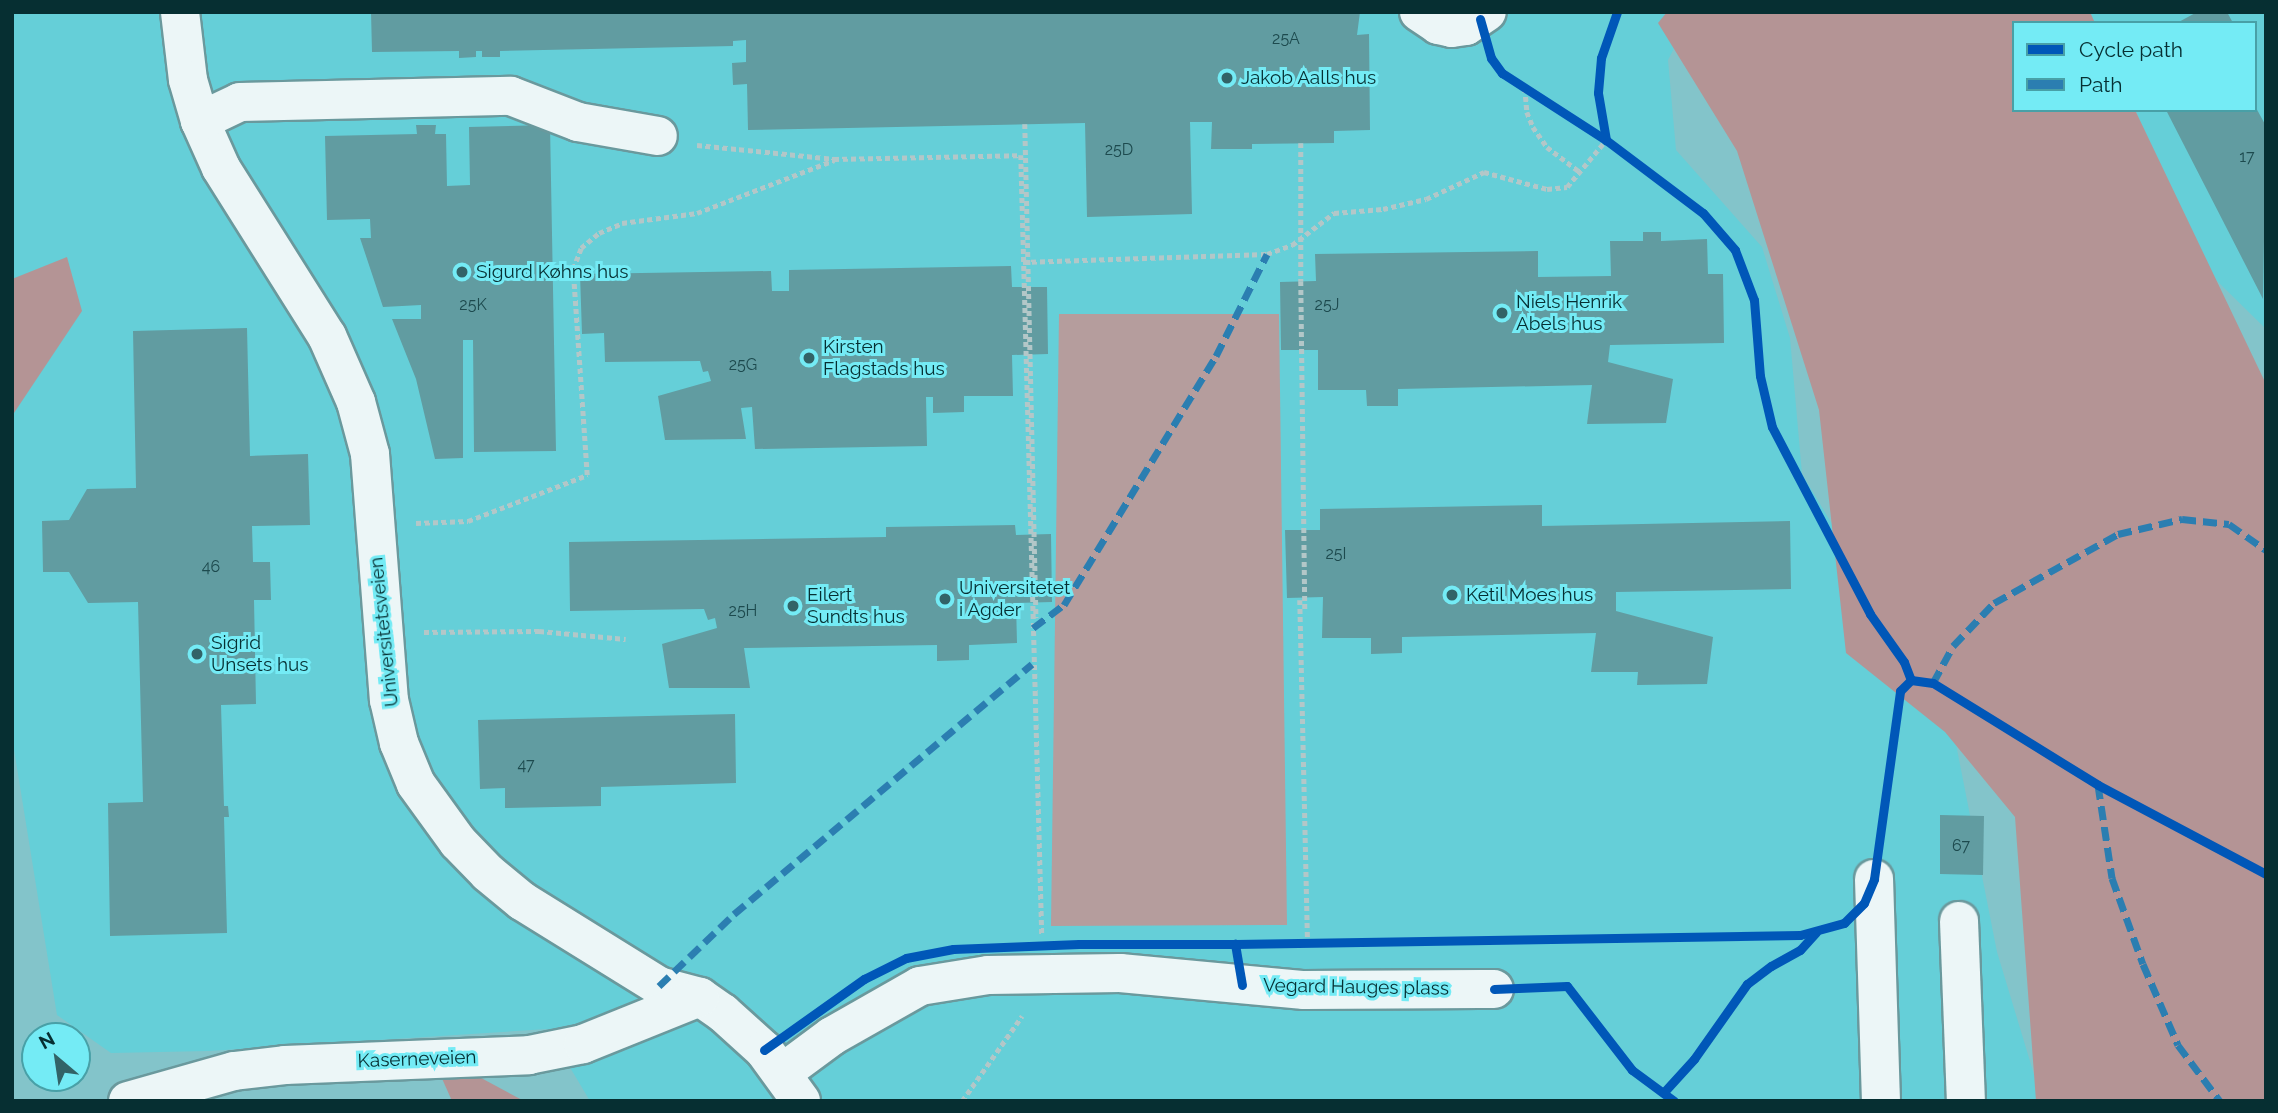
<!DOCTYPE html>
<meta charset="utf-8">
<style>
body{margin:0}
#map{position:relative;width:2278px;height:1113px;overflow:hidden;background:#83c4ca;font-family:Raleway,sans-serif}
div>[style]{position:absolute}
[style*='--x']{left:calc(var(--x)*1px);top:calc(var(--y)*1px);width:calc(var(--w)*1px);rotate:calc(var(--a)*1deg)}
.built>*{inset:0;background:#65cfd8}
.green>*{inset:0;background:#b59d9d}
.forest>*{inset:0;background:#b49495}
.building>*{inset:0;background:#619ca1}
.path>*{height:4.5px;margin-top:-2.25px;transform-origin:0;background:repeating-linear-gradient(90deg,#b3c7c8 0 5px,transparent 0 8.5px)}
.roads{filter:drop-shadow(2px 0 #6a999d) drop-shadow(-2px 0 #6a999d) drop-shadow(0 2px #6a999d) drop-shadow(0 -2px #6a999d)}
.minor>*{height:38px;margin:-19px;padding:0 19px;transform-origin:19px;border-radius:19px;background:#ecf6f7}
.path-bridge>*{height:4.5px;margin-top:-2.25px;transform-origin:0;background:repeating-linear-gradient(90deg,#b3c7c8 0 5px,transparent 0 8.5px)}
.quiet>*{height:7px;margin-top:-3.5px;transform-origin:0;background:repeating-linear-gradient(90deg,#2b7eb1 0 14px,transparent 0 21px)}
.cycleway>*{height:9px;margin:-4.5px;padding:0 4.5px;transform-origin:4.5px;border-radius:4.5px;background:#0057b8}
.dots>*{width:19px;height:19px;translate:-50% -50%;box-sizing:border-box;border:4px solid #74ebf5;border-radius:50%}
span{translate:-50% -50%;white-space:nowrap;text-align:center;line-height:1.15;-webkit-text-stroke:6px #74ebf5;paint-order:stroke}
.number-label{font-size:16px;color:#1d4a4e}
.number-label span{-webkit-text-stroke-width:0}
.poi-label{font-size:19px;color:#062f32}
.left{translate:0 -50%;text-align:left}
.street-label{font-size:19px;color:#062f32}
.frame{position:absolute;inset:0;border:14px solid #062f32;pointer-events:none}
.legend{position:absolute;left:2012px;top:21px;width:245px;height:91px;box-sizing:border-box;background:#74ebf5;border:2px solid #48a0a7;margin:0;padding:9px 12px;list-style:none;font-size:21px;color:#062f32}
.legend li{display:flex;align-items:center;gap:14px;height:35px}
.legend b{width:35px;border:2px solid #48a0a7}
.north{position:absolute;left:21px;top:1022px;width:70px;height:70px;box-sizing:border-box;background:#74ebf5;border:2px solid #48a0a7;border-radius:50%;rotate:331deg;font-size:19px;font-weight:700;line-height:28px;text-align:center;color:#062f32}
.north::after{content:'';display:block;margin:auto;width:24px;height:32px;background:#326367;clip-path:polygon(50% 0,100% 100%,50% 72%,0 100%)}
</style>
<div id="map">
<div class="built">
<i style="clip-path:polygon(12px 12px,1693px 12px,1668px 60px,1676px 150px,1762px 247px,1790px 338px,1802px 474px,1952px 724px,1997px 952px,2042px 1101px,590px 1101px,547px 1029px,208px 1051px,111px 1053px,57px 1015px,12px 737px)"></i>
<i style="clip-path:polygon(2049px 12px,2266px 12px,2266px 329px,2213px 277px,2135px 110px,2255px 110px,2255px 23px,2059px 23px)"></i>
</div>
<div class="green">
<i style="clip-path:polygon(1059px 314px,1279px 314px,1287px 925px,1051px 926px)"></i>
</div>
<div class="forest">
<i style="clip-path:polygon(1667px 12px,2090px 12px,2095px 23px,2014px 23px,2014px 110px,2135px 110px,2266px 384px,2266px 1101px,2036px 1101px,2015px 817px,1945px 732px,1846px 653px,1819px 410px,1737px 151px,1658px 23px)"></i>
<i style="clip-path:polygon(67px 257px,82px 311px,12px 416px,12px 279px)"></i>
<i style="clip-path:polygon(436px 1065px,457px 1065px,524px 1101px,452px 1101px)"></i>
</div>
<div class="building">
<i style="clip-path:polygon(371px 12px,1360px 12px,1357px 35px,1369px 34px,1370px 130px,1334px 131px,1334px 143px,1252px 144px,1252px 149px,1211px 149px,1212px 122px,1190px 122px,1192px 214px,1087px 217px,1085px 123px,748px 130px,747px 84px,733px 85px,732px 63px,746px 62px,746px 40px,733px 41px,733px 46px,500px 51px,500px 57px,482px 57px,482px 51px,476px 51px,476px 57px,459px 58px,459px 51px,372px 52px)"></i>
<i style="clip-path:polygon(2197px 12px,2227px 12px,2233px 23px,2177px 23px)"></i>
<i style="clip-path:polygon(2255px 106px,2266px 126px,2263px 299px,2166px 110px,2255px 110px)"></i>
<i style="clip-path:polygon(416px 125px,436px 125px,435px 134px,446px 134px,447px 186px,470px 185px,469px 127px,550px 125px,556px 451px,474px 452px,473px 340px,463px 340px,463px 458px,435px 459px,416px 379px,392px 319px,421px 319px,421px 305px,383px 307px,360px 238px,371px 238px,370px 219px,327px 220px,325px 136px,417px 134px)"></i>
<i style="clip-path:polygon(1643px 232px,1661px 232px,1661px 241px,1707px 239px,1708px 274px,1723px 274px,1724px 343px,1610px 345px,1608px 362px,1673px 379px,1666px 423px,1587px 424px,1592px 385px,1398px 389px,1398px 406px,1367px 406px,1366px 390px,1318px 390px,1318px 350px,1281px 350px,1280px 282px,1316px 281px,1315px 254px,1538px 251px,1538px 277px,1611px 276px,1610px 241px,1643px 241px)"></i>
<i style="clip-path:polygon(1011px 266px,1012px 287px,1047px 287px,1048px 354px,1012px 355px,1013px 396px,964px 396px,964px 412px,933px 413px,933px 397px,926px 397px,927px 446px,755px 449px,752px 407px,741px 408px,746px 439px,665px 440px,658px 396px,711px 381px,708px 371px,703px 372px,700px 361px,605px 362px,604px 333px,582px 334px,580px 274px,771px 271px,772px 291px,789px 291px,789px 270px)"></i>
<i style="clip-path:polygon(247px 328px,250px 456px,308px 454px,310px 525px,252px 526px,253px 562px,270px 562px,271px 600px,254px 600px,256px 704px,221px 705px,224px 806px,228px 806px,229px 817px,224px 817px,227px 933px,110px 936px,108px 803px,143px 802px,138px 602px,88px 603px,69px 572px,43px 572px,42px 521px,69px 520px,87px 489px,136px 488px,133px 331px)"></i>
<i style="clip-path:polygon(1542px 505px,1542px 526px,1790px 521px,1791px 589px,1616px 592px,1616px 611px,1713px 637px,1707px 684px,1637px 685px,1638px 672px,1591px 672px,1596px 633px,1402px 637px,1402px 653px,1371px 654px,1371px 638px,1322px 638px,1323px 597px,1287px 598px,1285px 530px,1320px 530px,1320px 509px)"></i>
<i style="clip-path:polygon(1015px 525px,1016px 535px,1051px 534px,1052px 602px,1016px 603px,1017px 643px,969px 645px,969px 660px,937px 661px,937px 645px,744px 648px,750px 688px,669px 688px,662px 644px,717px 628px,715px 618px,708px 620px,704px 609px,570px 611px,569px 542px,886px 537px,886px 527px)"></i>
<i style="clip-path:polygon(735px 714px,736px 783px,601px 787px,601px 806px,505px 808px,505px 788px,480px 789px,478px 720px)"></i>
<i style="clip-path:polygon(1940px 815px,1984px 816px,1983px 875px,1940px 874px)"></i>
</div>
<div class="path">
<i style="--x:1525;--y:88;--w:24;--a:85"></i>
<i style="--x:1527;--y:112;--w:16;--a:68"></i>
<i style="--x:1533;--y:127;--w:24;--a:55"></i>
<i style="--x:1547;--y:147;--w:41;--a:37.1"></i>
<i style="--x:697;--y:145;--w:138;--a:5.8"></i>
<i style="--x:834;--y:159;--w:187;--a:-1.2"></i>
<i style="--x:1021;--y:155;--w:779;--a:88.46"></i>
<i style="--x:1023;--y:262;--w:244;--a:-1.9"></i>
<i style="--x:1267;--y:254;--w:27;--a:-20"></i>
<i style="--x:1292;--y:245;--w:53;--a:-37.3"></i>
<i style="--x:1334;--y:213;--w:49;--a:-4.7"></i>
<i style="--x:1383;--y:209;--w:44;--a:-13.1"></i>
<i style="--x:1426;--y:199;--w:64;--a:-25"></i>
<i style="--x:1484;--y:172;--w:65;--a:15.1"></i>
<i style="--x:1547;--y:189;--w:20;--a:-6"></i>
<i style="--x:1567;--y:187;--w:61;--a:-50.3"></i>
<i style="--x:1301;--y:281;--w:330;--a:89.3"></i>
<i style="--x:416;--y:523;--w:52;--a:-2.2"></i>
<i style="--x:468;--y:521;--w:128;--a:-21.1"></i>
<i style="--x:587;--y:475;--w:206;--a:-93.9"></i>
<i style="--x:573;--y:269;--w:22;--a:-69"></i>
<i style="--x:581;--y:248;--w:23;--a:-40"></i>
<i style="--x:599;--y:233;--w:25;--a:-23"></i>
<i style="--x:622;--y:223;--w:76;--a:-7.6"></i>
<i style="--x:697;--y:213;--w:147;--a:-21.1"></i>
<i style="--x:1300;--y:600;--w:342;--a:88.7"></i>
<i style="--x:424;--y:632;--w:115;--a:-0.5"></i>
<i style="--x:539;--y:631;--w:87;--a:5.3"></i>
<i style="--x:962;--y:1101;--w:104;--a:-54.8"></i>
</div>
<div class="roads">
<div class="minor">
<i style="--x:180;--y:12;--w:68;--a:83.3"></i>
<i style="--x:188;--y:80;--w:43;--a:73.7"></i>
<i style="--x:200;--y:121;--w:51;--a:65.9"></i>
<i style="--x:221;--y:168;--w:199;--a:57.8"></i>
<i style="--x:327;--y:336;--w:72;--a:66.3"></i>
<i style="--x:356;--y:402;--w:54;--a:74.9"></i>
<i style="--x:370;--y:454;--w:247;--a:85.6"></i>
<i style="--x:389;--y:700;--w:44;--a:76.9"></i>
<i style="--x:399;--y:743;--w:44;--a:67.5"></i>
<i style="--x:416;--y:784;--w:72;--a:54.1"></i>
<i style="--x:458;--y:842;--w:43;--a:45.9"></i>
<i style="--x:488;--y:873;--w:44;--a:39.5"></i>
<i style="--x:522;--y:901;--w:161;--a:31.8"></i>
<i style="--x:659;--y:986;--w:42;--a:15"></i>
<i style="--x:700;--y:997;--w:28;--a:35"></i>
<i style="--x:723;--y:1013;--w:55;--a:42.1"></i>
<i style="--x:764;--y:1050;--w:63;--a:54"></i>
<i style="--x:1419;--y:12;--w:23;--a:34"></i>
<i style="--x:1438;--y:25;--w:14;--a:12"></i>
<i style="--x:1452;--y:28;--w:14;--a:-8"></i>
<i style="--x:1466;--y:26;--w:25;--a:-34"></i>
<i style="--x:200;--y:121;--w:44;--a:-25.4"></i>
<i style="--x:240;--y:102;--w:271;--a:-1.3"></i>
<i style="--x:511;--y:96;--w:72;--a:21.2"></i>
<i style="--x:578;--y:122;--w:81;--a:9.9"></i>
<i style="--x:1874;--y:879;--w:222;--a:88.2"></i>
<i style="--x:1959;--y:921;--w:180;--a:87.8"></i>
<i style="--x:782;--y:1073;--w:62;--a:-36.5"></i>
<i style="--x:832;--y:1036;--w:101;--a:-29.6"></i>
<i style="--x:920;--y:986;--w:69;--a:-9.2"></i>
<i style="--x:988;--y:975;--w:132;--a:-0.9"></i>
<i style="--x:1120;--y:973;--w:185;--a:5.3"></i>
<i style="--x:1304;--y:990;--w:190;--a:-0.3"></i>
<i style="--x:128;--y:1101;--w:110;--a:-15.8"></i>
<i style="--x:234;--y:1071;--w:51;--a:-6.7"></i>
<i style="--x:285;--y:1065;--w:244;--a:-2.3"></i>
<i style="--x:529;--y:1055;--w:55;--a:-11.5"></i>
<i style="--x:583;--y:1044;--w:126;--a:-21.9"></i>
</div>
</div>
<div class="path-bridge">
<i style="--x:1025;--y:124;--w:494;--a:88.7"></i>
<i style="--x:1301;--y:143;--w:138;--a:90"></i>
</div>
<div class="quiet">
<i style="--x:1033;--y:628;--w:39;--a:-37"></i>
<i style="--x:1064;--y:605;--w:292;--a:-58.6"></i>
<i style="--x:1216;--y:356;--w:114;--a:-63.4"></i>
<i style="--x:1933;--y:683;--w:42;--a:-61.6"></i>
<i style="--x:1953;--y:646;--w:59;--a:-46.4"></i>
<i style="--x:1994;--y:603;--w:142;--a:-29.1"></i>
<i style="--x:2118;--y:534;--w:66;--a:-13.2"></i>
<i style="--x:2182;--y:519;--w:47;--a:6.1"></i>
<i style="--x:2229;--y:524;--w:45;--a:35.1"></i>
<i style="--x:2098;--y:785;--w:94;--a:81.4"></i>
<i style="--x:2112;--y:878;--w:91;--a:70.2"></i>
<i style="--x:2143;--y:964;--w:88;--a:66.6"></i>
<i style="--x:2178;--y:1045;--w:70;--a:53.1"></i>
<i style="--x:659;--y:986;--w:104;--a:-43.8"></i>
<i style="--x:734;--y:914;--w:389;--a:-40"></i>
</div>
<div class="cycleway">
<i style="--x:1617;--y:12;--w:49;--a:109.2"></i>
<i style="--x:1601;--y:58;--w:35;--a:95"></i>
<i style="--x:1598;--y:93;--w:48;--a:80.3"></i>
<i style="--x:1606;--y:140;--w:121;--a:37"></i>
<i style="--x:1703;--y:213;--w:49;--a:49.1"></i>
<i style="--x:1735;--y:250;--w:53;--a:69.2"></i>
<i style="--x:1754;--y:300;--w:76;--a:85.5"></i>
<i style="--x:1760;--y:376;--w:52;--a:76.8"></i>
<i style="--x:1772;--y:427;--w:211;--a:62.3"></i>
<i style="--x:1870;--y:614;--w:59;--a:54.7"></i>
<i style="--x:1904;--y:662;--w:19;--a:69"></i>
<i style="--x:1480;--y:19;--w:41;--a:74.2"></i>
<i style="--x:1491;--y:58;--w:19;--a:54"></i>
<i style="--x:1502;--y:73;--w:124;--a:32.8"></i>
<i style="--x:1911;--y:680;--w:22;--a:8"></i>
<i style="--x:1933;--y:683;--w:194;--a:31.7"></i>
<i style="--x:2098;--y:785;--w:190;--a:27.9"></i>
<i style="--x:1242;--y:985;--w:42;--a:-99.7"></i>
<i style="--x:1235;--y:944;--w:565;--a:-0.91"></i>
<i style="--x:1800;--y:935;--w:46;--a:-15.3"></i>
<i style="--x:1844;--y:923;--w:28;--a:-45"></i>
<i style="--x:1864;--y:903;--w:26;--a:-67"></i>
<i style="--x:1874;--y:879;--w:190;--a:-82.1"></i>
<i style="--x:1900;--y:691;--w:16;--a:-45"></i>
<i style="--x:1494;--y:989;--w:73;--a:-2.4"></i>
<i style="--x:1567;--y:986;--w:106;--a:52.3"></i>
<i style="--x:1632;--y:1070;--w:52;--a:36.4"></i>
<i style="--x:764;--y:1050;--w:123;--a:-35.4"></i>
<i style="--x:864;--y:979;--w:47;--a:-26.6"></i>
<i style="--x:906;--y:958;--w:48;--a:-10.8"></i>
<i style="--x:953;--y:949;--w:126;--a:-2.3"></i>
<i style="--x:1079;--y:944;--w:156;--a:0"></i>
<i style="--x:1664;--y:1092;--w:45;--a:-47.7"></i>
<i style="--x:1694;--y:1059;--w:92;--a:-54.8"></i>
<i style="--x:1747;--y:984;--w:30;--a:-37"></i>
<i style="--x:1771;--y:966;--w:33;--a:-29"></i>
<i style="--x:1800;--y:950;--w:24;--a:-48"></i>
</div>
<div class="dots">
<i style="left:1227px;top:78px;background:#326367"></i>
<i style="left:462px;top:272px;background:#326367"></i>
<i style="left:1502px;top:313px;background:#326367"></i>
<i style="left:809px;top:358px;background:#326367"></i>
<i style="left:1452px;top:595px;background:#326367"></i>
<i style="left:945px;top:599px;background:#326367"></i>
<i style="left:793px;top:606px;background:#326367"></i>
<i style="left:197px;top:654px;background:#326367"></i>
</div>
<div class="number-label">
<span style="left:1286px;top:39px">25A</span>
<span style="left:1119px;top:150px">25D</span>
<span style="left:2247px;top:157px">17</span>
<span style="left:473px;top:305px">25K</span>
<span style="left:1327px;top:305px">25J</span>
<span style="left:743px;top:365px">25G</span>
<span style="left:1336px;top:554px">25I</span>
<span style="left:211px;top:567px">46</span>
<span style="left:743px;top:611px">25H</span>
<span style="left:526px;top:765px">47</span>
<span style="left:1961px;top:846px">67</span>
</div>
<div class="poi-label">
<span class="left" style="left:1241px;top:78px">Jakob Aalls hus</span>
<span class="left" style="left:476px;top:272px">Sigurd Køhns hus</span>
<span class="left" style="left:1516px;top:313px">Niels Henrik<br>Abels hus</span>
<span class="left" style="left:823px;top:358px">Kirsten<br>Flagstads hus</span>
<span class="left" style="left:959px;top:599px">Universitetet<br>i Agder</span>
<span class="left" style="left:807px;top:606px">Eilert<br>Sundts hus</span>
<span class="left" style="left:1466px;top:595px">Ketil Moes hus</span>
<span class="left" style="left:211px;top:654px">Sigrid<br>Unsets hus</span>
</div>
<div class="street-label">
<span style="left:384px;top:632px;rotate:-96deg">Universitetsveien</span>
<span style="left:1356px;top:987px;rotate:1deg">Vegard Hauges plass</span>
<span style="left:417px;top:1059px;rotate:-2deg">Kaserneveien</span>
</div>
<div class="frame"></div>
<ul class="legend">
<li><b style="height:9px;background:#0057b8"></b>Cycle path</li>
<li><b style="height:9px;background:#2b7eb1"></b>Path</li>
</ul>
<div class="north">N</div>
</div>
